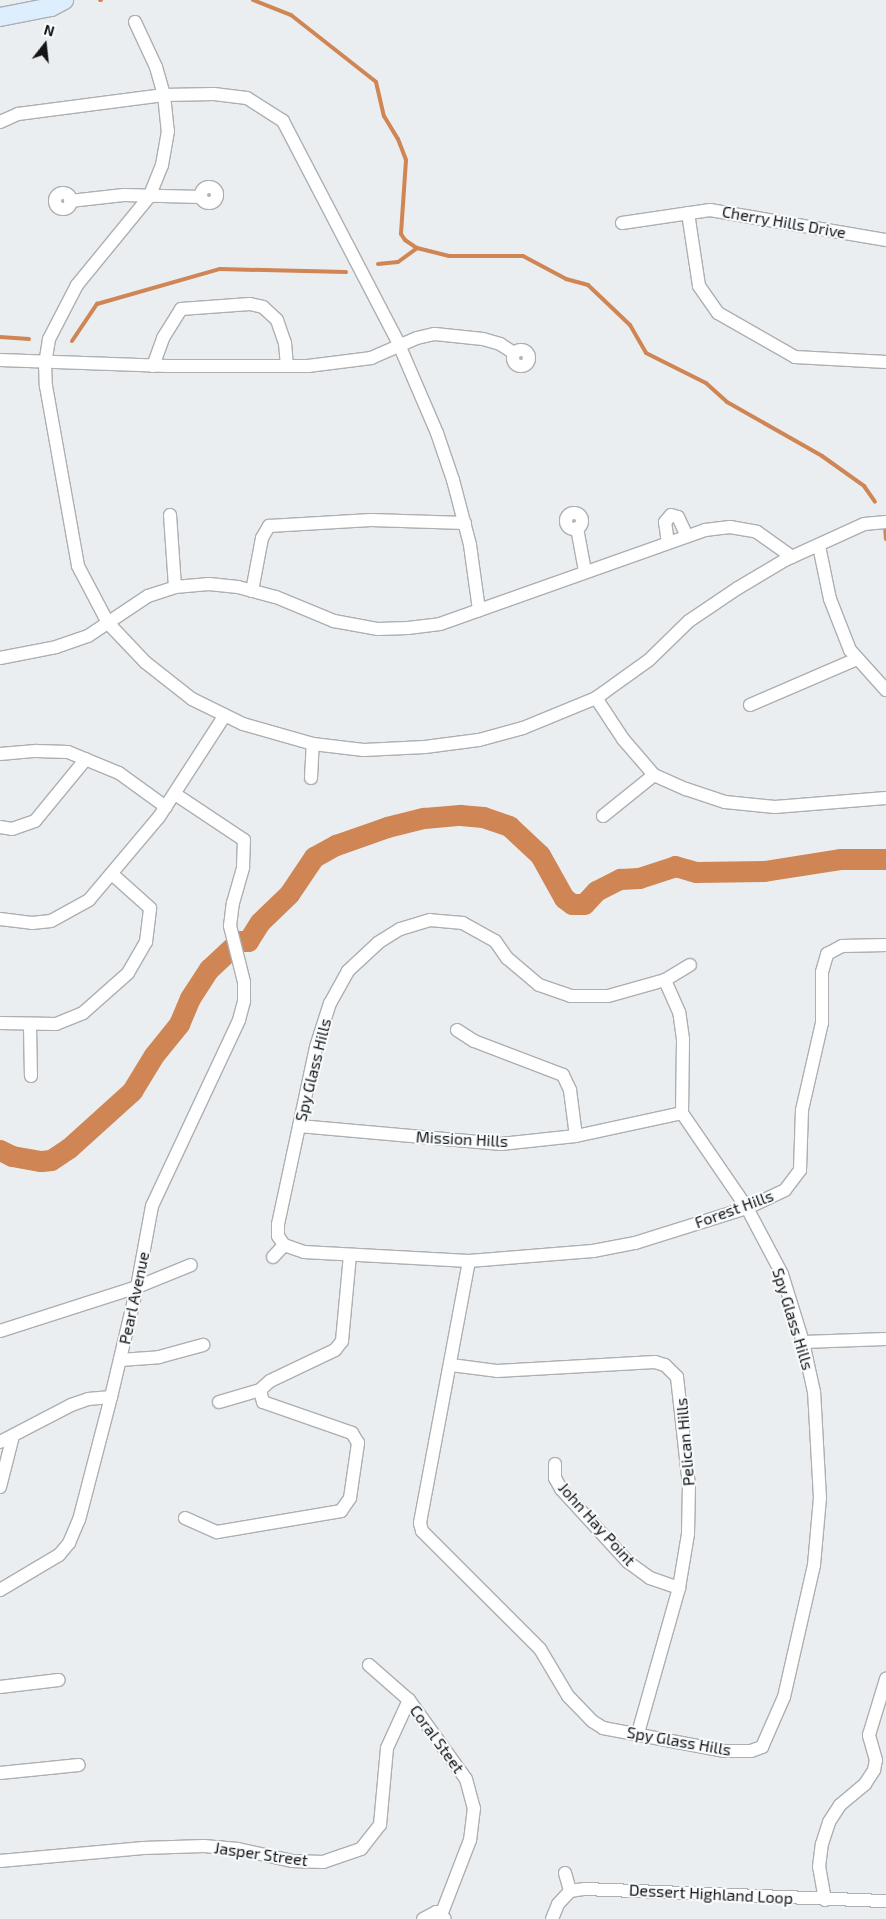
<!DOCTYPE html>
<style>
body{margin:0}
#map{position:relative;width:886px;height:1919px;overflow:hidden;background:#ebeef1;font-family:"Exo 2",sans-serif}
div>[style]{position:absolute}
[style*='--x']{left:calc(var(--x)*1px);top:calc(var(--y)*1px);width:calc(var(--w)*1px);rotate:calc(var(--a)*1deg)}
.stream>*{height:4px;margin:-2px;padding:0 2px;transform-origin:2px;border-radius:2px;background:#cf8554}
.river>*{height:21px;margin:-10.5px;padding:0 10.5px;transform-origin:10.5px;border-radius:10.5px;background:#cf8554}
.roads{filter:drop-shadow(1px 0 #adafb2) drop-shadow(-1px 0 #adafb2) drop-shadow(0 1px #adafb2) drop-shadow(0 -1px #adafb2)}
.minor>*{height:12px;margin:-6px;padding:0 6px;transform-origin:6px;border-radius:6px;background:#fff}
.minor>.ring{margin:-6px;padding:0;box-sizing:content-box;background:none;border:12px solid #fff;border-radius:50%}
.secondary>*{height:18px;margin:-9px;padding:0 9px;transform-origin:9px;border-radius:9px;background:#ddefff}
span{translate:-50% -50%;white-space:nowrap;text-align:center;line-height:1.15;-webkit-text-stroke:4px #f9fcfe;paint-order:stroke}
.street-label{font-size:16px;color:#131414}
.north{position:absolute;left:20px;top:20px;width:50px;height:50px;-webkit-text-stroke:4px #f9fcfe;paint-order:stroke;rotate:16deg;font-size:14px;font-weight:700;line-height:20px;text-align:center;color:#131414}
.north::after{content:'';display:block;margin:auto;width:18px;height:22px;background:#131414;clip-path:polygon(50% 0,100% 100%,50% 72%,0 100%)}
</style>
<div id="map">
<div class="stream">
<i style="--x:100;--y:0;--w:1;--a:0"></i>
<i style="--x:253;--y:0;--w:41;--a:21.5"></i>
<i style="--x:291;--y:15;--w:108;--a:38.2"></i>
<i style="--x:376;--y:82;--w:35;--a:77"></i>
<i style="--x:384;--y:116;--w:27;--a:59"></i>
<i style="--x:398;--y:139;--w:22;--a:69"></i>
<i style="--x:406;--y:160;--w:74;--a:93.9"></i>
<i style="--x:401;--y:234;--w:7;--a:56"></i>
<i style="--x:405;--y:240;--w:14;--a:34"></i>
<i style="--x:417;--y:248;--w:33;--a:14"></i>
<i style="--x:449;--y:256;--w:74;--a:0"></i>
<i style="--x:523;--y:256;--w:49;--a:28.1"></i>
<i style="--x:566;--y:279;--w:23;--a:15"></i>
<i style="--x:588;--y:285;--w:58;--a:43.6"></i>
<i style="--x:630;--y:325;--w:32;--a:60"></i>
<i style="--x:646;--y:353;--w:67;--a:26.6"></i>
<i style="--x:706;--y:383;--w:28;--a:42"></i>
<i style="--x:727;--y:402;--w:109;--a:29.6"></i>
<i style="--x:822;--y:456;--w:52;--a:35.5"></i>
<i style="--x:864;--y:486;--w:19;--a:55"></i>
<i style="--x:378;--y:264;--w:20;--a:-6"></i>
<i style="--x:398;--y:262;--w:24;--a:-36"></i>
<i style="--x:0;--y:337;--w:29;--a:4"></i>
<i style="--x:72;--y:341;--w:45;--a:-56"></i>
<i style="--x:97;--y:304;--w:128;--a:-15.9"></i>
<i style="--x:220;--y:269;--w:126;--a:1.4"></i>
<i style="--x:885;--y:526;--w:13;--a:86"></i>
</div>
<div class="river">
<i style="--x:0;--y:1150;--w:13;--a:27"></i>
<i style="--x:12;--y:1156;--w:29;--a:10"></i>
<i style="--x:41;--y:1161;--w:10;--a:-6"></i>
<i style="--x:51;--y:1160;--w:22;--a:-34"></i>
<i style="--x:69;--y:1148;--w:85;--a:-42.1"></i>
<i style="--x:132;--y:1091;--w:42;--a:-58.6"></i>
<i style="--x:154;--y:1055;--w:40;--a:-51"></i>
<i style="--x:179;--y:1024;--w:28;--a:-67"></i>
<i style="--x:190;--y:998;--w:35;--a:-57"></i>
<i style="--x:209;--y:969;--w:41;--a:-43"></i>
<i style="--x:239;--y:941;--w:9;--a:0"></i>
<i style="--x:248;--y:941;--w:22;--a:-58"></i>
<i style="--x:260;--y:922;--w:40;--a:-44"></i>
<i style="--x:289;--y:894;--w:45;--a:-56"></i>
<i style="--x:314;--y:857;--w:25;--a:-29"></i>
<i style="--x:336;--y:845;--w:54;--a:-19.4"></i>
<i style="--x:387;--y:827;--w:38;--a:-14"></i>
<i style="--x:424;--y:818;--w:36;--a:-5"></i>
<i style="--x:460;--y:815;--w:23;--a:5"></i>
<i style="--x:483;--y:817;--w:28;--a:19"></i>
<i style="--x:509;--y:826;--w:42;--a:43.1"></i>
<i style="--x:540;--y:855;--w:49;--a:60.8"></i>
<i style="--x:564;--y:898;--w:10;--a:37"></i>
<i style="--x:572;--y:904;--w:12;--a:0"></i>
<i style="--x:584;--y:904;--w:18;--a:-47"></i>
<i style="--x:596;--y:891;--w:27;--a:-27"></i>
<i style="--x:620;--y:879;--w:19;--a:-3"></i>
<i style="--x:639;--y:878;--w:38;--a:-18"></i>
<i style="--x:675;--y:866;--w:22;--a:16"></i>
<i style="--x:696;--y:872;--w:68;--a:-0.8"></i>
<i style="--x:764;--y:871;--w:78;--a:-8.9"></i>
<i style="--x:841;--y:859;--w:45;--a:0"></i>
</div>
<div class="roads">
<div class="minor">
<i style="--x:135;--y:22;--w:50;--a:65"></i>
<i style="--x:156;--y:67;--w:29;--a:74"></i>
<i style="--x:164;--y:95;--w:36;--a:84"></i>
<i style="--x:168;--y:131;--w:35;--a:100"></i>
<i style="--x:162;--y:165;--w:35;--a:112"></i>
<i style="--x:149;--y:197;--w:114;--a:129.3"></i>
<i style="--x:77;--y:285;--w:61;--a:117.4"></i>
<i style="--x:49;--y:339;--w:24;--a:99"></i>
<i style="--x:45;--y:363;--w:23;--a:88"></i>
<i style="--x:46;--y:386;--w:183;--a:79.9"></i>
<i style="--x:78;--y:566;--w:64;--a:62.2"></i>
<i style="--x:108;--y:623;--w:54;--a:46.5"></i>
<i style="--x:145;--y:662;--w:60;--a:38.2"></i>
<i style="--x:192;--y:699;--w:57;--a:26.1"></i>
<i style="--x:243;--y:724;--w:73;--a:15.9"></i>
<i style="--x:313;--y:744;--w:51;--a:6.7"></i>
<i style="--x:364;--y:750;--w:61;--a:-2.8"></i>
<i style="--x:425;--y:747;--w:54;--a:-7.4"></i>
<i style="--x:479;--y:740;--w:46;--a:-15.3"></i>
<i style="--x:523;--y:728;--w:79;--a:-22.3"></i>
<i style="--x:596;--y:698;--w:65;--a:-35.6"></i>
<i style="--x:649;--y:660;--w:56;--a:-44.3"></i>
<i style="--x:689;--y:621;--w:59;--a:-34"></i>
<i style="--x:738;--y:588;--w:55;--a:-30.8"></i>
<i style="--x:785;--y:560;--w:87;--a:-24.5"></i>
<i style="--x:864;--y:524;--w:22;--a:-5"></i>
<i style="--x:0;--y:122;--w:20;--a:-24"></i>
<i style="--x:18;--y:114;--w:147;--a:-7.4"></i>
<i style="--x:164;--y:95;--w:50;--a:-1.1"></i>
<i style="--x:214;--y:94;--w:33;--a:7"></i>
<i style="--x:247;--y:98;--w:43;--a:32.6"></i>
<i style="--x:283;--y:121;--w:247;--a:62.5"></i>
<i style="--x:397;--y:340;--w:101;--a:66.7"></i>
<i style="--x:437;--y:433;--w:50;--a:71.2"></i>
<i style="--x:453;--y:480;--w:67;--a:75.3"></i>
<i style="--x:470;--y:545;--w:66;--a:82.1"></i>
<i class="ring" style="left:201px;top:187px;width:4px;height:4px"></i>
<i class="ring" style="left:55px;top:193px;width:4px;height:4px"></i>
<i style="--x:70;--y:201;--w:54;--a:-6.3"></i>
<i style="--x:124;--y:195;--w:77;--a:1.5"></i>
<i style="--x:688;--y:213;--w:74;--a:81.4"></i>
<i style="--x:699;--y:286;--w:33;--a:55"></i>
<i style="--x:718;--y:313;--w:89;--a:29.7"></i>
<i style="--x:795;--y:357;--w:91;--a:3.1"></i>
<i style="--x:622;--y:223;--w:89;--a:-8.4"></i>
<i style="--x:710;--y:210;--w:179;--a:9.7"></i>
<i class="ring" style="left:513px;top:350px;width:4px;height:4px"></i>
<i style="--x:0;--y:360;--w:167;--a:2.1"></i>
<i style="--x:167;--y:366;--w:141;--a:0"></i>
<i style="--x:308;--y:366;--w:64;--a:-7.2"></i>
<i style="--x:371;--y:358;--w:50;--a:-23.5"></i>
<i style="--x:417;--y:338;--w:18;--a:-13"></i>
<i style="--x:435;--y:334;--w:48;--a:5.9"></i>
<i style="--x:483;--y:339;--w:18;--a:16"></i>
<i style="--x:500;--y:344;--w:17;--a:33"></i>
<i style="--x:153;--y:366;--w:30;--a:-70"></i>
<i style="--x:163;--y:338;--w:34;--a:-58"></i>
<i style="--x:181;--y:309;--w:69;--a:-4.1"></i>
<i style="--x:250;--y:304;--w:13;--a:13"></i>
<i style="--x:263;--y:307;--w:19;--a:43"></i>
<i style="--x:277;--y:320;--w:24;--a:71"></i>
<i style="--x:285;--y:343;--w:23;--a:85"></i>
<i class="ring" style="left:566px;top:513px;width:4px;height:4px"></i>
<i style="--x:170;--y:515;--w:72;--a:86"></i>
<i style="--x:577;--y:528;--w:44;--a:79.5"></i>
<i style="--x:668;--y:543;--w:21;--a:-98"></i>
<i style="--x:665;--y:522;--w:9;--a:-49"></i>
<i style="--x:671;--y:515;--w:7;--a:16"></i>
<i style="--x:678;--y:517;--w:21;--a:65"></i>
<i style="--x:819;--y:546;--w:54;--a:78.3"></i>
<i style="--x:830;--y:599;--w:55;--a:68.6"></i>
<i style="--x:850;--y:650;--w:54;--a:48"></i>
<i style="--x:252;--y:591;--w:54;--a:-79.3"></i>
<i style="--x:262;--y:538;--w:14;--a:-60"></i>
<i style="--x:269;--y:526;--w:102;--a:-3.4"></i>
<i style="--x:371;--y:520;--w:94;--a:1.8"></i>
<i style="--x:0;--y:658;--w:57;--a:-11.1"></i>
<i style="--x:56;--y:647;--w:34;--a:-19"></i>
<i style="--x:88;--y:636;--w:72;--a:-33.7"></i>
<i style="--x:148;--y:596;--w:28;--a:-18"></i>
<i style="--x:175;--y:587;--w:34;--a:-5"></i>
<i style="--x:209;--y:584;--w:29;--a:6"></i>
<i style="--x:238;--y:587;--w:39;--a:15"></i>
<i style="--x:276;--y:597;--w:63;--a:22.5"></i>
<i style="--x:334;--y:621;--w:45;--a:10.3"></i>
<i style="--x:378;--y:629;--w:30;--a:-2"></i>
<i style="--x:408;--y:628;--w:32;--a:-7"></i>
<i style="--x:440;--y:624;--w:281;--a:-19.5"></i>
<i style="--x:705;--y:530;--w:25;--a:-7"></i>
<i style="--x:730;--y:527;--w:27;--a:10"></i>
<i style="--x:757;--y:532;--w:43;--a:35.5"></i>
<i style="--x:596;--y:698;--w:49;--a:56.6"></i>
<i style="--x:623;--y:739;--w:48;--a:49.3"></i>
<i style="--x:654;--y:775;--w:35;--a:24"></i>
<i style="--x:686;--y:789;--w:41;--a:18.4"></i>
<i style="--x:725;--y:802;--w:50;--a:5.7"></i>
<i style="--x:775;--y:807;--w:111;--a:-4.6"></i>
<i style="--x:750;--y:705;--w:116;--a:-23.3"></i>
<i style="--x:0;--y:754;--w:36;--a:-5"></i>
<i style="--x:36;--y:751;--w:32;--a:2"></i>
<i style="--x:68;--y:752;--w:55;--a:22.4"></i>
<i style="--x:119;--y:773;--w:58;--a:35.9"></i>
<i style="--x:311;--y:778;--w:34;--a:-87"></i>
<i style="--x:603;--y:816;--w:65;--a:-38.8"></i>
<i style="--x:0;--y:827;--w:12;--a:9"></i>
<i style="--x:12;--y:829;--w:24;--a:-19"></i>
<i style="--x:35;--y:821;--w:80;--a:-50.6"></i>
<i style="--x:0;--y:919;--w:32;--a:7"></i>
<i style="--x:32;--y:923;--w:19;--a:-6"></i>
<i style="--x:51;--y:921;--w:43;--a:-28.9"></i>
<i style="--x:89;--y:900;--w:109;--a:-49.9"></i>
<i style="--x:159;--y:817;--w:121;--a:-57.1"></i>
<i style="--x:665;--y:980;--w:29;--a:-31"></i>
<i style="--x:0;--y:1023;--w:56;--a:1"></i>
<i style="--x:56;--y:1024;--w:29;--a:-22"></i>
<i style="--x:83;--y:1013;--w:60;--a:-41.6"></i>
<i style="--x:128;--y:973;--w:36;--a:-60"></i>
<i style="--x:146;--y:942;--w:34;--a:-83"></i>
<i style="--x:150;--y:908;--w:51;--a:-138.2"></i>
<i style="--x:30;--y:1026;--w:50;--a:88.9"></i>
<i style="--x:457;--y:1030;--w:20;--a:33"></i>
<i style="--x:474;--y:1041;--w:95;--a:20.9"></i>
<i style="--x:563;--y:1075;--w:17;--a:65"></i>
<i style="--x:570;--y:1090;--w:46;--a:82.6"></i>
<i style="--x:299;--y:1126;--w:203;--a:5.1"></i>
<i style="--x:501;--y:1144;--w:75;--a:-6.1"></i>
<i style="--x:576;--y:1136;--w:108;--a:-12.2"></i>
<i style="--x:273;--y:1257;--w:16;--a:-47"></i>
<i style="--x:469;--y:1261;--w:267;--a:100.6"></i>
<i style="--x:420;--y:1523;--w:8;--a:76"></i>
<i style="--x:422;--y:1531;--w:167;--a:45"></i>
<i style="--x:540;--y:1649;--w:55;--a:59.2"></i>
<i style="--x:568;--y:1696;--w:35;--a:46"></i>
<i style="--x:592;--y:1721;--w:13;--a:32"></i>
<i style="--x:603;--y:1728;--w:124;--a:10.7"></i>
<i style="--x:725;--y:1751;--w:26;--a:0"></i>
<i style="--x:751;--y:1751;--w:12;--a:-20"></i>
<i style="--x:762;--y:1747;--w:55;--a:-66.3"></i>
<i style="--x:784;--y:1697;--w:135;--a:-77.2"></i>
<i style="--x:814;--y:1565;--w:67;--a:-84.9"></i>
<i style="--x:820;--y:1498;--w:106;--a:-93.2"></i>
<i style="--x:814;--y:1392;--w:51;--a:-102.4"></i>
<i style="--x:803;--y:1342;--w:71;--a:-107.2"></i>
<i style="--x:782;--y:1274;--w:75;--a:-117.9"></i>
<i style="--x:747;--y:1208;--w:115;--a:-124.4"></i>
<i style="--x:682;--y:1113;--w:74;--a:-89.2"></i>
<i style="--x:683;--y:1039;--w:27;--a:-98"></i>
<i style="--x:679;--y:1012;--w:35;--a:-114"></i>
<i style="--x:665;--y:980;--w:59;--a:164.3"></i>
<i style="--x:608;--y:996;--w:37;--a:180"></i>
<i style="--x:571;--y:996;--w:34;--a:-161"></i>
<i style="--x:539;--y:985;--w:42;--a:-139.8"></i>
<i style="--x:507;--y:958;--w:21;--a:-125"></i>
<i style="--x:495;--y:941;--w:37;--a:-151"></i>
<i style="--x:463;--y:923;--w:33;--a:-175"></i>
<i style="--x:430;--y:920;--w:31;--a:163"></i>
<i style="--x:400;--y:929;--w:26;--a:148"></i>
<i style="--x:378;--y:943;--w:41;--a:137"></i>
<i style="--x:348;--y:971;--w:37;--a:119"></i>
<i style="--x:330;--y:1003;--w:46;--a:107.7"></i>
<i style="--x:316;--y:1047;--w:181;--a:102.1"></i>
<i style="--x:278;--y:1224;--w:12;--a:90"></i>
<i style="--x:278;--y:1236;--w:11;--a:56"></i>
<i style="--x:284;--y:1245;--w:21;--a:19"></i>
<i style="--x:304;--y:1252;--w:165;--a:3.1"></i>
<i style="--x:469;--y:1261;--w:124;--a:-4.6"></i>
<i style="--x:593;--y:1251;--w:43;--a:-10.8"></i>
<i style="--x:635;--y:1243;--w:117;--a:-17.4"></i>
<i style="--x:747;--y:1208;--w:42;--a:-25.3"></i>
<i style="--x:785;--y:1190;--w:25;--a:-53"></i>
<i style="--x:800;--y:1170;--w:60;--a:-88.1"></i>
<i style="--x:802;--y:1110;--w:89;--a:-77.1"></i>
<i style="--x:822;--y:1023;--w:51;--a:-90"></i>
<i style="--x:822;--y:972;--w:19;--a:-74"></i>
<i style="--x:827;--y:954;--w:17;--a:-28"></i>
<i style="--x:842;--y:946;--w:44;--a:-1.3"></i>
<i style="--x:0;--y:1331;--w:144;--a:-17.8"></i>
<i style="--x:137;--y:1287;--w:58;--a:-22.2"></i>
<i style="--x:803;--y:1342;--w:83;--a:-2.1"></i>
<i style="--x:120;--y:1360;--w:39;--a:-4"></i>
<i style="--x:159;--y:1357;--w:46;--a:-15.3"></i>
<i style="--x:451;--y:1365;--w:46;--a:7.4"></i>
<i style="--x:497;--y:1371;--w:158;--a:-3.3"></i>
<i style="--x:655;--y:1362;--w:10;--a:17"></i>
<i style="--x:665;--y:1365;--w:17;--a:45"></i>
<i style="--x:677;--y:1377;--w:109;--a:83.7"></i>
<i style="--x:689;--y:1485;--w:49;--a:91.2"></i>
<i style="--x:688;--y:1534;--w:55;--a:99.5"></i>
<i style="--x:679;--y:1588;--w:151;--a:105.8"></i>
<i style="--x:219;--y:1402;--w:43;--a:-16.3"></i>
<i style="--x:0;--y:1442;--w:80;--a:-27.5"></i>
<i style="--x:71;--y:1405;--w:18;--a:-19"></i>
<i style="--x:88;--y:1399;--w:23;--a:-5"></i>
<i style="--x:555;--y:1464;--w:14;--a:90"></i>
<i style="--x:555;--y:1478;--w:13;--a:61"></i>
<i style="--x:561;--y:1489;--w:99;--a:47.5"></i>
<i style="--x:628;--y:1562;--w:27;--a:36"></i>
<i style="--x:650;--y:1578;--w:31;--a:19"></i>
<i style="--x:0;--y:1487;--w:53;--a:-75.7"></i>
<i style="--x:185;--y:1518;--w:35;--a:24"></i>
<i style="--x:217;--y:1532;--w:126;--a:-9.6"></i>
<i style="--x:341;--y:1511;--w:16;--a:-55"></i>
<i style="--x:350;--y:1498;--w:56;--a:-81.7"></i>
<i style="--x:358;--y:1443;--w:12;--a:-121"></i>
<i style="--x:352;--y:1433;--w:94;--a:-160.8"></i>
<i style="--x:263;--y:1402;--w:12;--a:-104"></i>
<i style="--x:260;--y:1390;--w:13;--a:-42"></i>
<i style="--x:270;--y:1381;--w:72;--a:-25.5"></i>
<i style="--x:335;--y:1350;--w:11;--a:-52"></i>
<i style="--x:342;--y:1341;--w:86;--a:-84.7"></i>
<i style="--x:0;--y:1590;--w:69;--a:-30.7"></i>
<i style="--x:59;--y:1555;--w:16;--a:-50"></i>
<i style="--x:69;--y:1543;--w:25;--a:-67"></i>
<i style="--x:79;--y:1520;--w:127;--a:-75.4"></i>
<i style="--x:111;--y:1397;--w:113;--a:-76.7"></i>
<i style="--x:137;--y:1287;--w:82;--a:-79.5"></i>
<i style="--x:152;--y:1206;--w:205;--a:-64.9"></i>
<i style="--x:239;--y:1020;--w:20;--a:-75"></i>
<i style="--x:244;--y:1001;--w:19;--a:-90"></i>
<i style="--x:244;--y:982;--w:58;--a:-104"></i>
<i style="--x:230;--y:926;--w:23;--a:-83"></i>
<i style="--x:233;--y:903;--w:37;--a:-74"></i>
<i style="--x:243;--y:867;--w:27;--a:-88"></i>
<i style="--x:244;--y:840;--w:83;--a:-146.3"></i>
<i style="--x:369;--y:1665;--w:53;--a:41.2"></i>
<i style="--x:409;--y:1700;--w:97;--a:54.2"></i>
<i style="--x:466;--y:1779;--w:30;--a:75"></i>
<i style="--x:474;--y:1808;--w:32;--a:97"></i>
<i style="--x:470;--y:1840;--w:80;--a:111.1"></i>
<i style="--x:0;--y:1687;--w:59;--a:-6.8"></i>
<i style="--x:0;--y:1773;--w:79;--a:-5.8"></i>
<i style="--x:0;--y:1861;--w:144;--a:-5.2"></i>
<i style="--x:143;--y:1848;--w:61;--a:-1.9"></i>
<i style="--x:204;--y:1846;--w:34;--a:5"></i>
<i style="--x:238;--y:1849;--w:55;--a:12.5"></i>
<i style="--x:292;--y:1861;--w:31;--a:2"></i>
<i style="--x:323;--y:1862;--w:40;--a:-18.9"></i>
<i style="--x:361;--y:1849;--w:31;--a:-52"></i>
<i style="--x:380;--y:1825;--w:77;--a:-84.8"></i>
<i style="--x:387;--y:1748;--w:53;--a:-65.4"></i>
<i style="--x:565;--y:1873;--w:19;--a:74"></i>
<i style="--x:825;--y:1900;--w:34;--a:-100"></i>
<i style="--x:819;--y:1867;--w:23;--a:-83"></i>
<i style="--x:822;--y:1844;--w:23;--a:-72"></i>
<i style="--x:829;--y:1822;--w:20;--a:-57"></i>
<i style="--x:840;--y:1805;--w:33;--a:-40"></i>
<i style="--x:865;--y:1784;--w:17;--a:-57"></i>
<i style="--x:874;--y:1770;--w:10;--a:-79"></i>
<i style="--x:876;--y:1760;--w:26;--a:-106"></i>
<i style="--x:869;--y:1735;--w:59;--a:-73.1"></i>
<i style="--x:423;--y:1919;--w:15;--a:-28"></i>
<i style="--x:436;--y:1912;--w:11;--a:38"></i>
<i style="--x:552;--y:1919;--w:16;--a:-68"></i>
<i style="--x:558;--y:1904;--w:18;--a:-47"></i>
<i style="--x:570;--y:1891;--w:15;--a:-8"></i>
<i style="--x:585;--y:1889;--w:301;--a:2.3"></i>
</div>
<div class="secondary">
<i style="--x:0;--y:17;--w:52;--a:-11.1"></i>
<i style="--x:51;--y:7;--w:15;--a:-28"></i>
</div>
</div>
<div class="street-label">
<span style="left:784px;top:222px;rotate:10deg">Cherry Hills Drive</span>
<span style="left:313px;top:1070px;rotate:-76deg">Spy Glass Hills</span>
<span style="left:462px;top:1139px;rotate:3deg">Mission Hills</span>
<span style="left:734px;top:1209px;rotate:-20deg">Forest Hills</span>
<span style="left:134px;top:1298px;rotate:-78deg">Pearl Avenue</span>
<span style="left:793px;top:1319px;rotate:73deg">Spy Glass Hills</span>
<span style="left:685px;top:1442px;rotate:-95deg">Pelican Hills</span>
<span style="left:597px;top:1524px;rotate:48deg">John Hay Point</span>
<span style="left:437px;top:1739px;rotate:54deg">Coral Steet</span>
<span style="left:679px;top:1741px;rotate:10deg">Spy Glass Hills</span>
<span style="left:261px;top:1854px;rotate:8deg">Jasper Street</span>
<span style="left:711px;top:1894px;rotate:3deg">Dessert Highland Loop</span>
</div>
<div class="north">N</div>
</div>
